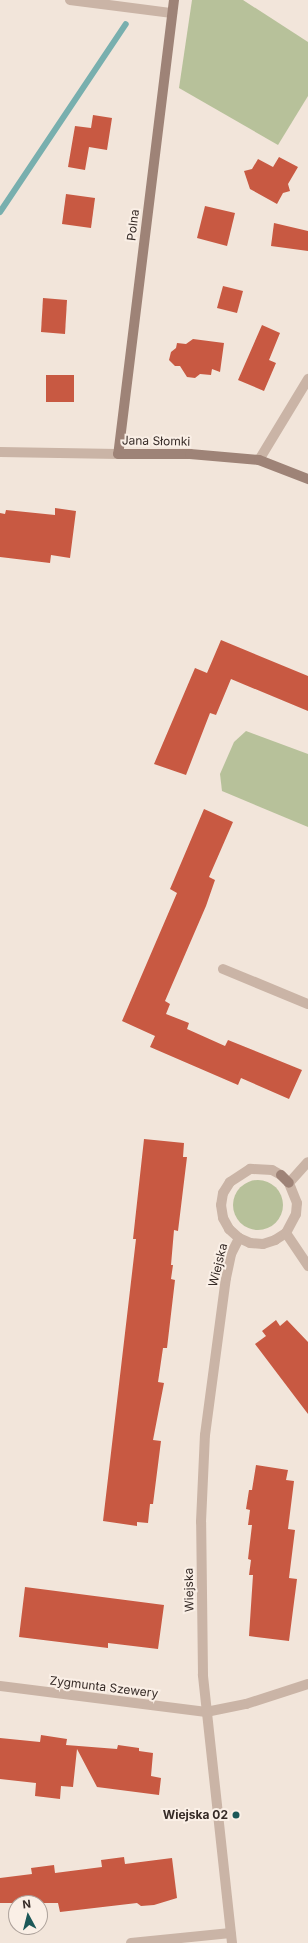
<!DOCTYPE html>
<meta charset="utf-8">
<style>
body{margin:0}
#map{position:relative;width:308px;height:1943px;overflow:hidden;background:#f2e5da;font-family:Inter,sans-serif}
div>[style]{position:absolute}
[style*='--x']{left:calc(var(--x)*1px);top:calc(var(--y)*1px);width:calc(var(--w)*1px);rotate:calc(var(--a)*1deg)}
.green>*{inset:0;background:#b7c19a}
.round{border-radius:50%}
.stream>*{height:6px;margin:-3px;padding:0 3px;transform-origin:3px;border-radius:3px;background:#78afae}
.building>*{inset:0;background:#c85942}
.lane>*{height:10px;margin:-5px;padding:0 5px;transform-origin:5px;border-radius:5px;background:#cab4a6}
.street>*{height:10px;margin:-5px;padding:0 5px;transform-origin:5px;border-radius:5px;background:#cab4a6}
.secondary>*{height:10px;margin:-5px;padding:0 5px;transform-origin:5px;border-radius:5px;background:#9e8377}
.dots>*{width:11px;height:11px;translate:-50% -50%;box-sizing:border-box;border:2px solid #faefe6;border-radius:50%}
span{translate:-50% -50%;white-space:nowrap;text-align:center;line-height:1.15;-webkit-text-stroke:4px #faefe6;paint-order:stroke}
.street-label{font-size:12px;color:#362b27}
.poi-label{font-size:12px;color:#362b27;font-weight:700}
.right{translate:-100% -50%;text-align:right}
.north{position:absolute;left:8px;top:1895px;width:40px;height:40px;box-sizing:border-box;background:#faefe6;border:1px solid #aca19a;border-radius:50%;rotate:353deg;font-size:11px;font-weight:700;line-height:16px;text-align:center;color:#362b27}
.north::after{content:'';display:block;margin:auto;width:14px;height:18px;background:#1c5858;clip-path:polygon(50% 0,100% 100%,50% 72%,0 100%)}
</style>
<div id="map">
<div class="green">
<i style="clip-path:polygon(192px 0,243px 0,308px 42px,308px 96px,278px 145px,179px 88px)"></i>
<i style="clip-path:polygon(246px 731px,308px 754px,308px 827px,222px 791px,220px 774px,234px 742px)"></i>
<i class="round" style="left:233px;top:1180px;width:50px;height:50px"></i>
</div>
<div class="stream">
<i style="--x:0;--y:212;--w:226;--a:-56.2"></i>
</div>
<div class="building">
<i style="clip-path:polygon(93px 115px,112px 118px,107px 150px,89px 147px,85px 170px,68px 167px,75px 126px,91px 128px)"></i>
<i style="clip-path:polygon(279px 157px,298px 167px,288px 184px,290px 191px,283px 193px,277px 204px,250px 189px,244px 171px,252px 169px,258px 159px,273px 167px)"></i>
<i style="clip-path:polygon(66px 194px,95px 198px,91px 228px,62px 224px)"></i>
<i style="clip-path:polygon(205px 206px,235px 213px,227px 246px,197px 238px)"></i>
<i style="clip-path:polygon(274px 223px,308px 231px,308px 251px,271px 246px)"></i>
<i style="clip-path:polygon(223px 286px,243px 291px,237px 313px,217px 308px)"></i>
<i style="clip-path:polygon(43px 298px,67px 300px,65px 334px,41px 332px)"></i>
<i style="clip-path:polygon(262px 325px,280px 333px,269px 360px,276px 363px,264px 391px,238px 380px)"></i>
<i style="clip-path:polygon(193px 339px,224px 343px,220px 372px,212px 369px,211px 375px,200px 374px,195px 378px,187px 377px,180px 366px,175px 366px,169px 360px,171px 352px,176px 348px,177px 343px,186px 344px)"></i>
<i style="clip-path:polygon(46px 375px,74px 375px,74px 402px,46px 402px)"></i>
<i style="clip-path:polygon(55px 508px,76px 511px,70px 558px,51px 555px,50px 563px,0 557px,0 513px,5px 514px,6px 510px,55px 515px)"></i>
<i style="clip-path:polygon(221px 640px,308px 676px,308px 711px,231px 679px,216px 715px,210px 713px,186px 775px,154px 764px,195px 668px,207px 673px)"></i>
<i style="clip-path:polygon(204px 809px,233px 822px,209px 877px,215px 880px,206px 906px,165px 1001px,170px 1004px,166px 1014px,189px 1023px,187px 1029px,225px 1046px,228px 1040px,302px 1070px,289px 1099px,241px 1078px,238px 1085px,150px 1047px,155px 1036px,122px 1021px,177px 893px,170px 889px)"></i>
<i style="clip-path:polygon(144px 1139px,184px 1143px,183px 1157px,187px 1157px,178px 1231px,174px 1230px,171px 1265px,173px 1265px,171px 1279px,175px 1280px,167px 1348px,163px 1348px,158px 1382px,164px 1383px,153px 1440px,161px 1441px,153px 1504px,150px 1504px,148px 1523px,137px 1522px,137px 1526px,103px 1521px,136px 1239px,133px 1239px)"></i>
<i style="clip-path:polygon(276px 1320px,280px 1326px,287px 1320px,308px 1342px,308px 1414px,255px 1344px,266px 1336px,262px 1331px)"></i>
<i style="clip-path:polygon(256px 1465px,288px 1470px,286px 1480px,294px 1481px,288px 1529px,295px 1530px,289px 1578px,297px 1579px,289px 1641px,249px 1636px,253px 1575px,249px 1575px,251px 1560px,248px 1559px,252px 1525px,248px 1525px,250px 1510px,246px 1509px,249px 1490px,252px 1490px)"></i>
<i style="clip-path:polygon(25px 1587px,164px 1605px,158px 1649px,108px 1643px,108px 1648px,19px 1637px)"></i>
<i style="clip-path:polygon(41px 1735px,67px 1739px,66px 1745px,117px 1749px,118px 1745px,139px 1748px,139px 1751px,153px 1753px,151px 1776px,161px 1778px,159px 1795px,97px 1787px,77px 1749px,73px 1787px,61px 1786px,60px 1799px,35px 1796px,36px 1783px,0 1779px,0 1738px,40px 1742px)"></i>
<i style="clip-path:polygon(124px 1857px,125px 1864px,172px 1858px,177px 1898px,154px 1905px,141px 1906px,137px 1903px,60px 1912px,58px 1903px,0 1903px,0 1878px,32px 1874px,31px 1868px,54px 1865px,55px 1873px,102px 1867px,101px 1860px)"></i>
</div>
<div class="lane">
<i style="--x:70;--y:0;--w:103;--a:7.3"></i>
<i style="--x:223;--y:969;--w:92;--a:22.4"></i>
</div>
<div class="street">
<i style="--x:0;--y:452;--w:118;--a:1"></i>
<i style="--x:259;--y:460;--w:95;--a:-58.8"></i>
<i style="--x:281;--y:1175;--w:10;--a:-151"></i>
<i style="--x:272;--y:1170;--w:22;--a:-177"></i>
<i style="--x:250;--y:1169;--w:24;--a:147"></i>
<i style="--x:230;--y:1182;--w:13;--a:122"></i>
<i style="--x:223;--y:1193;--w:12;--a:99"></i>
<i style="--x:221;--y:1205;--w:13;--a:81"></i>
<i style="--x:223;--y:1218;--w:13;--a:61"></i>
<i style="--x:229;--y:1229;--w:13;--a:42"></i>
<i style="--x:239;--y:1238;--w:12;--a:24"></i>
<i style="--x:250;--y:1243;--w:13;--a:4"></i>
<i style="--x:263;--y:1244;--w:13;--a:-18"></i>
<i style="--x:275;--y:1240;--w:13;--a:-32"></i>
<i style="--x:286;--y:1233;--w:21;--a:-62"></i>
<i style="--x:296;--y:1214;--w:11;--a:-85"></i>
<i style="--x:297;--y:1203;--w:22;--a:-112"></i>
<i style="--x:289;--y:1183;--w:28;--a:-48"></i>
<i style="--x:286;--y:1233;--w:40;--a:56"></i>
<i style="--x:0;--y:1686;--w:208;--a:7.2"></i>
<i style="--x:206;--y:1712;--w:41;--a:-11.3"></i>
<i style="--x:246;--y:1704;--w:65;--a:-17.9"></i>
<i style="--x:131;--y:1943;--w:100;--a:-5.7"></i>
<i style="--x:232;--y:1943;--w:270;--a:-96.2"></i>
<i style="--x:203;--y:1675;--w:153;--a:-90.7"></i>
<i style="--x:201;--y:1522;--w:87;--a:-87.4"></i>
<i style="--x:205;--y:1435;--w:158;--a:-82.4"></i>
<i style="--x:226;--y:1278;--w:25;--a:-78"></i>
<i style="--x:231;--y:1254;--w:18;--a:-63"></i>
</div>
<div class="secondary">
<i style="--x:174;--y:0;--w:457;--a:97"></i>
<i style="--x:118;--y:454;--w:72;--a:0"></i>
<i style="--x:190;--y:454;--w:69;--a:5"></i>
<i style="--x:259;--y:460;--w:53;--a:21.2"></i>
<i style="--x:281;--y:1175;--w:11;--a:45"></i>
</div>
<div class="dots">
<i style="left:236px;top:1815px;background:#1c5858"></i>
</div>
<div class="street-label">
<span style="left:133px;top:225px;rotate:-83deg">Polna</span>
<span style="left:156px;top:441px;rotate:1deg">Jana Słomki</span>
<span style="left:218px;top:1265px;rotate:-76deg">Wiejska</span>
<span style="left:189px;top:1590px;rotate:-91deg">Wiejska</span>
<span style="left:104px;top:1687px;rotate:7deg">Zygmunta Szewery</span>
</div>
<div class="poi-label">
<span class="right" style="left:228px;top:1815px">Wiejska 02</span>
</div>
<div class="north">N</div>
</div>
